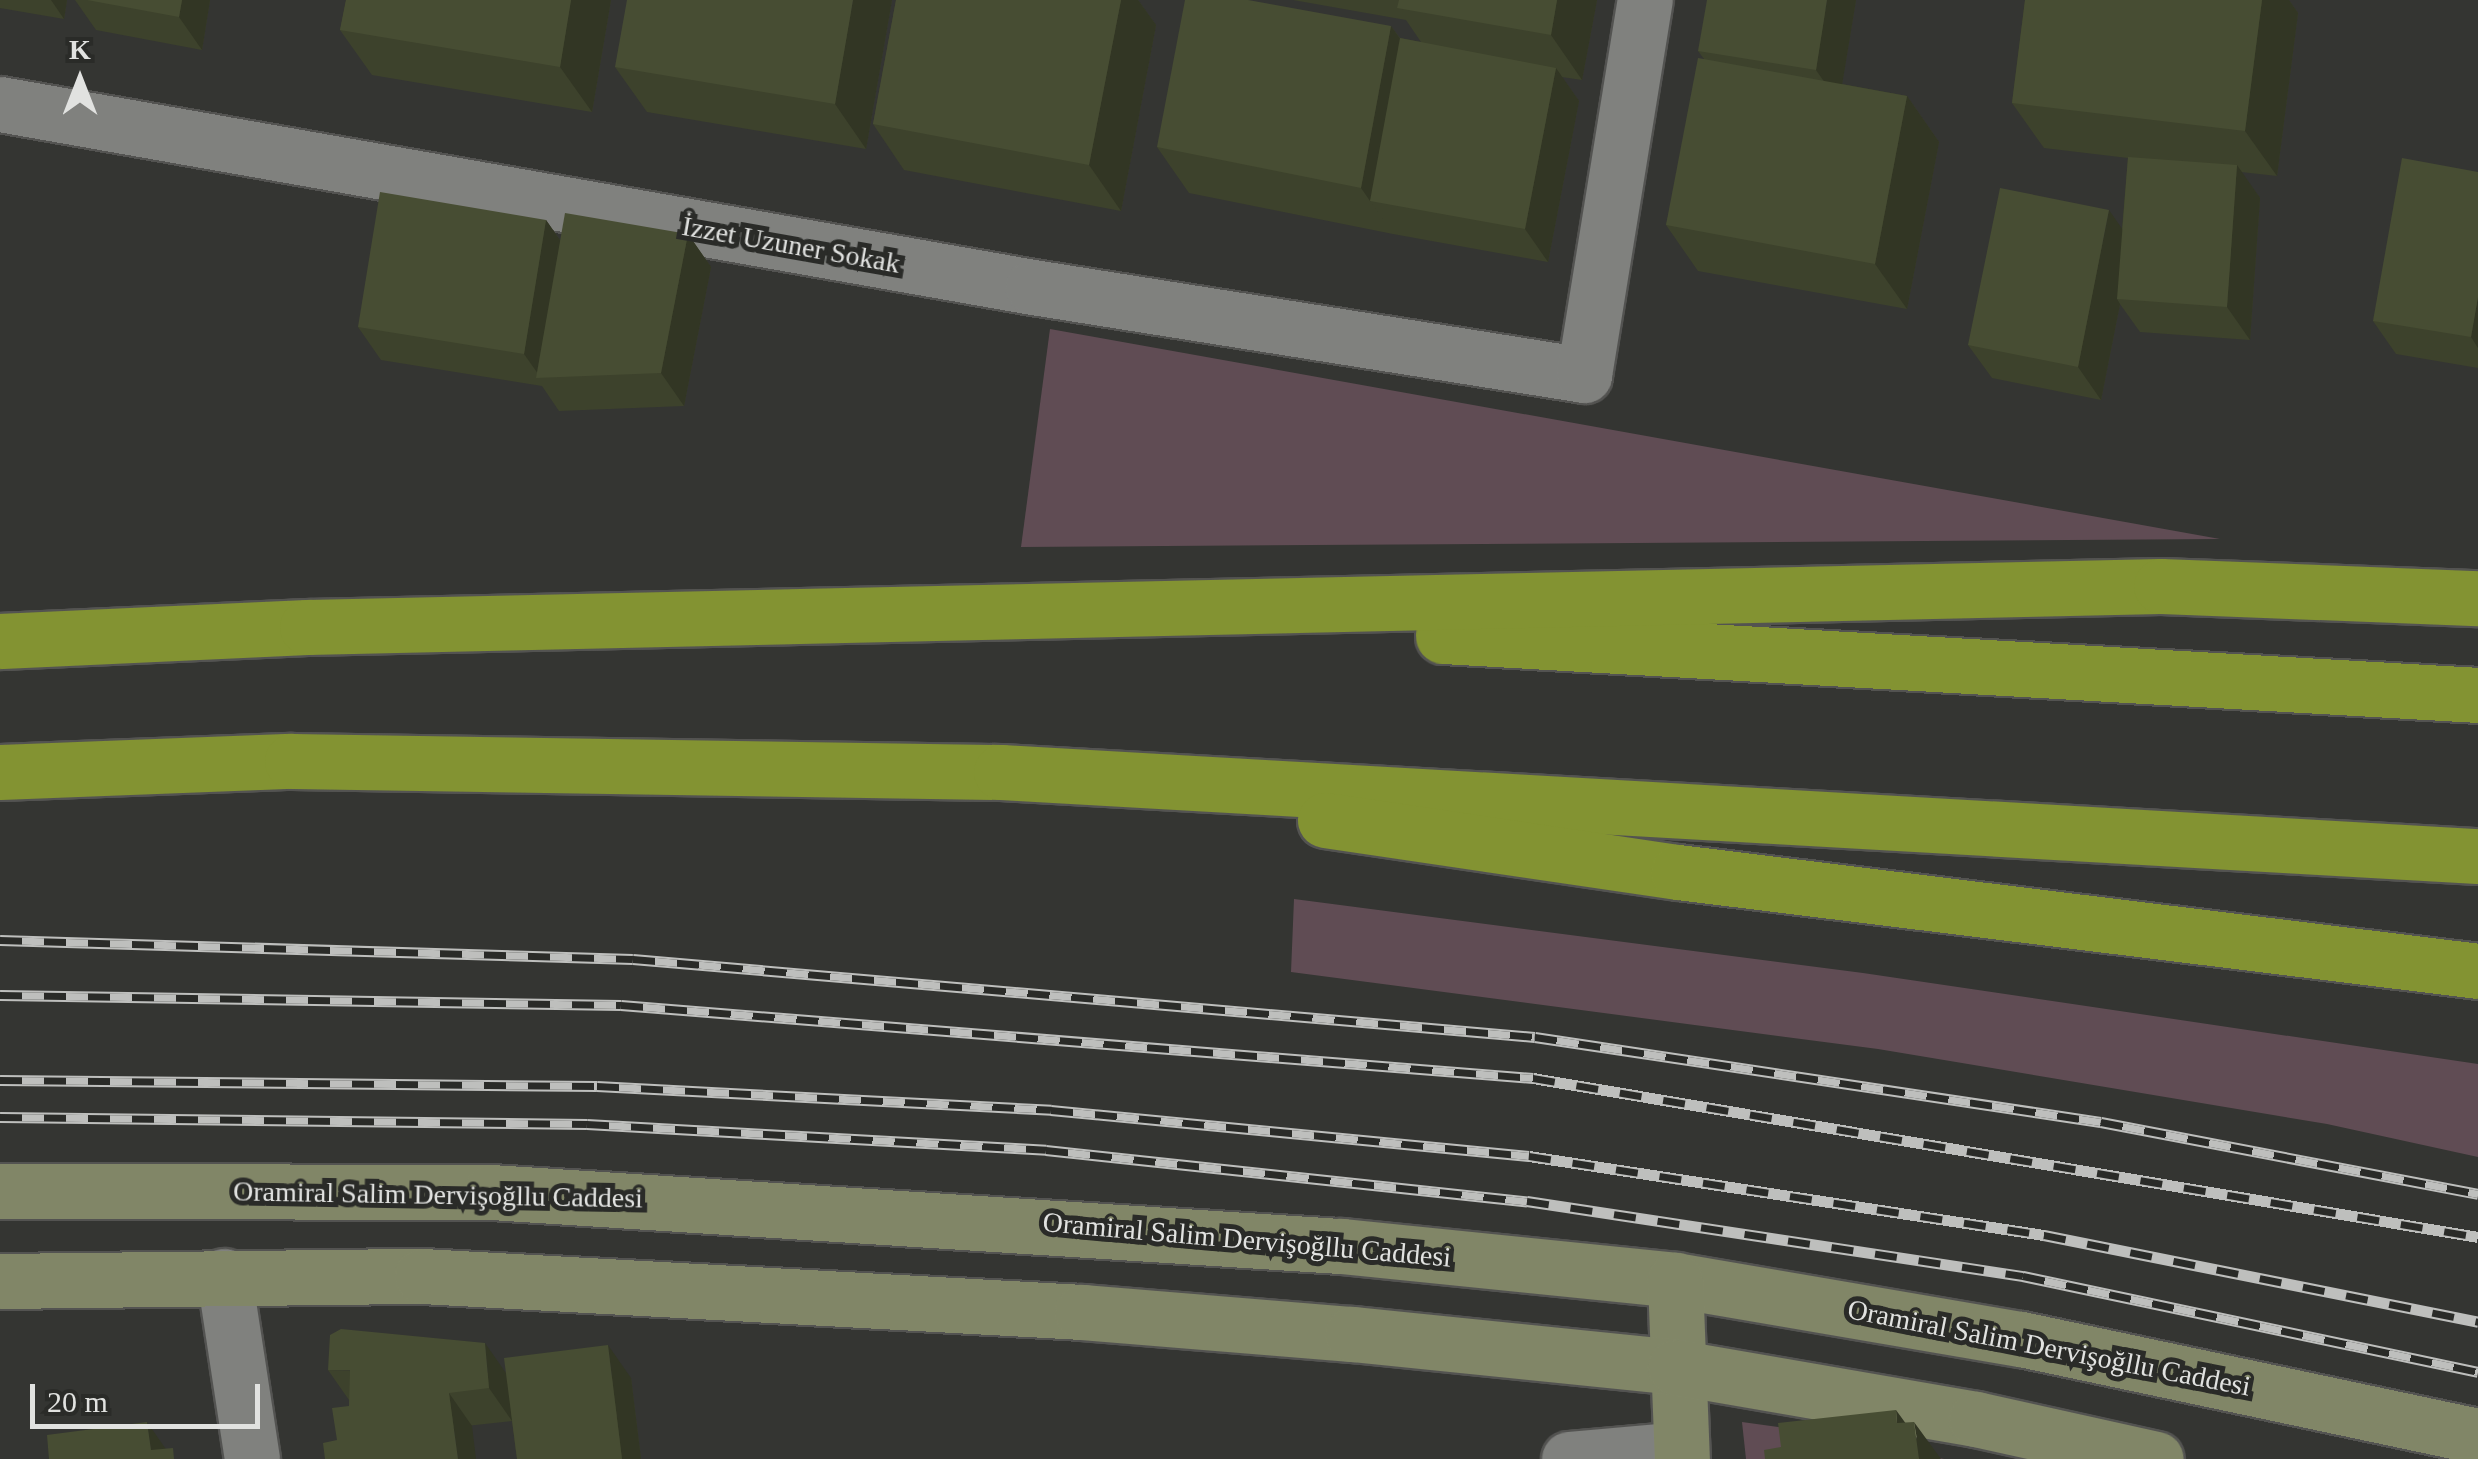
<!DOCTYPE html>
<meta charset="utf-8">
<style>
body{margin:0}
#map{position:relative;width:2478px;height:1459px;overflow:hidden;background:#343532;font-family:Georgia,serif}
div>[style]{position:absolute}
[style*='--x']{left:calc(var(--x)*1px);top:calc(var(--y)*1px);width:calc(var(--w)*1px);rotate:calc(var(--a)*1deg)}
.green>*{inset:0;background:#604c54}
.roads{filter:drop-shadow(2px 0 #535351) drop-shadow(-2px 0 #535351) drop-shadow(0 2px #535351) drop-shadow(0 -2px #535351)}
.street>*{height:55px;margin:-27.5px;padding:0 27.5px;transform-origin:27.5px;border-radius:27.5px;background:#80817e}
.secondary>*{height:55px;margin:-27.5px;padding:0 27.5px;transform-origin:27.5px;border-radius:27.5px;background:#818667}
.highway>*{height:55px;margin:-27.5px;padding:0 27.5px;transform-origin:27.5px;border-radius:27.5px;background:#839332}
.rail>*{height:11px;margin-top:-5.5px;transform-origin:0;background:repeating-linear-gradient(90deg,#2a2b28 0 22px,#bebfbd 0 44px);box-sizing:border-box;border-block:2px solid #bebfbd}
.wall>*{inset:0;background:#3d422c}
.shaded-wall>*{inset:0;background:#323624}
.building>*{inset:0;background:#474d33}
span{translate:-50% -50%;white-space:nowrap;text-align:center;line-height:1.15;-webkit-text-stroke:10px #2a2b28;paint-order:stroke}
.street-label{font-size:28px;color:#e1e2e0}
.north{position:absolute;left:30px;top:30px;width:100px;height:100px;-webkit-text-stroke:8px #2a2b28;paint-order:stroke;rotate:0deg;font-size:28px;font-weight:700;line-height:40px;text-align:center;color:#e1e2e0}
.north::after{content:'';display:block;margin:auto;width:35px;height:45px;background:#e1e2e0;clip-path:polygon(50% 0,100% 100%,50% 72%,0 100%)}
.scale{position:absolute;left:30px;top:1384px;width:230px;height:45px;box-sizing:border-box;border:5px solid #e1e2e0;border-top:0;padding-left:12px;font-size:30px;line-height:35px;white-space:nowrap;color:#e1e2e0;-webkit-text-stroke:8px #2a2b28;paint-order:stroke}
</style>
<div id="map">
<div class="green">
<i style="clip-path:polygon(1050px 329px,2220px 539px,1021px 547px)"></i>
<i style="clip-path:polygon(1294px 899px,1863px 973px,2478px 1064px,2478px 1157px,2327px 1124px,1878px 1049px,1291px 972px)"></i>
<i style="clip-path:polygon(1742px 1422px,1813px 1432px,1944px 1459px,1746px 1459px)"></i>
</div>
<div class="roads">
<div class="street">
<i style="--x:0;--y:104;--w:1049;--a:10.05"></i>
<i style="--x:1033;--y:287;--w:558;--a:9.07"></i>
<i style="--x:1584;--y:375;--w:380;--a:-80.8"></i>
<i style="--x:224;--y:1276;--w:185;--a:81.3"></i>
<i style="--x:1569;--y:1459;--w:112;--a:-5.1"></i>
</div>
<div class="secondary">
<i style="--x:0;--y:1191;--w:491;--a:0.1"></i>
<i style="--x:491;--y:1192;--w:852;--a:3.64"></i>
<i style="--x:1341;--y:1246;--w:336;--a:5.8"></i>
<i style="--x:1675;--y:1280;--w:351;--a:9.7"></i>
<i style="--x:2021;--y:1339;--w:467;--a:12"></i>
<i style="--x:1675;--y:1280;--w:179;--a:87.8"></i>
<i style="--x:0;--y:1281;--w:422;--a:-0.7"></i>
<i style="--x:422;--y:1276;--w:661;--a:3.12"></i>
<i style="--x:1082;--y:1312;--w:271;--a:4.7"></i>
<i style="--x:1352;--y:1334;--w:325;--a:5.8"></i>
<i style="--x:1675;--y:1367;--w:305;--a:9.8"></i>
<i style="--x:1976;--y:1419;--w:184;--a:12.5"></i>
</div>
<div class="highway">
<i style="--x:1443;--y:636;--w:1037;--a:3.26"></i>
<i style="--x:0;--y:641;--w:307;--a:-2.6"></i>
<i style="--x:307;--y:627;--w:1854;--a:-1.27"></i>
<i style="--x:2161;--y:586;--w:317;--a:2.2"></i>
<i style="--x:0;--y:772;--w:292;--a:-2.2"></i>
<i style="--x:292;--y:761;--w:709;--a:0.89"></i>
<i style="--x:1001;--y:772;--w:1479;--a:3.26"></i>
<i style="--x:1325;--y:820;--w:357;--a:8.4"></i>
<i style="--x:1678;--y:872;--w:806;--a:7.05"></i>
</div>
</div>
<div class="rail">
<i style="--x:0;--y:940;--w:633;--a:1.72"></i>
<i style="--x:633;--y:959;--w:905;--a:4.94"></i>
<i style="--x:1535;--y:1037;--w:572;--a:8.54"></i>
<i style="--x:2101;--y:1122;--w:384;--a:10.8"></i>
<i style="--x:0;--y:995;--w:621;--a:0.92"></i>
<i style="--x:621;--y:1005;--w:915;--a:4.58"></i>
<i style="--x:1533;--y:1078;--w:958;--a:9.55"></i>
<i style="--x:0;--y:1080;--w:597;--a:0.58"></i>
<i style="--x:597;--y:1086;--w:455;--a:3"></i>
<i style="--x:1051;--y:1110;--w:480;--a:5.5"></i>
<i style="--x:1529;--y:1156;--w:521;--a:8.72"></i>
<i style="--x:2044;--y:1235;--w:443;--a:11.3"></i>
<i style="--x:0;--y:1117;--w:587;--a:0.68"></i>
<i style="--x:587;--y:1124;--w:460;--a:3.2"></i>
<i style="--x:1046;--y:1150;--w:484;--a:6.1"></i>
<i style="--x:1527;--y:1201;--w:502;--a:8.6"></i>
<i style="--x:2023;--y:1276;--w:465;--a:11.9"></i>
</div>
<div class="wall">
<i style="clip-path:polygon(0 0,67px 0,64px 19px,0 8px)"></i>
<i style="clip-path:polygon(75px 0,210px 0,202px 50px,96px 30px)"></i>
<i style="clip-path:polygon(346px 0,611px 0,592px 112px,372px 75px,340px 30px)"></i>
<i style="clip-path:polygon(892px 0,866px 149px,647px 112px,615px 67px)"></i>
<i style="clip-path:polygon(896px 0,1138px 0,1156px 25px,1121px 211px,904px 170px,873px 124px)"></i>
<i style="clip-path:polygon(1293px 0,1597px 0,1582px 80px,1562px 77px,1579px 101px,1548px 262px,1393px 234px,1189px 193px,1157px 147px,1391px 26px,1400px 38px,1421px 42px,1406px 20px)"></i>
<i style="clip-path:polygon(1856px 0,1842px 84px,1907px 96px,1939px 142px,1907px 309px,1698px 271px,1666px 225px,1704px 59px,1698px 51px)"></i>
<i style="clip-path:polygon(2025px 0,2289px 0,2298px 13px,2277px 176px,2241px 172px,2260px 198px,2250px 340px,2140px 332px,2120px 304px,2101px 400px,1992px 378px,1968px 345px,2122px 228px,2128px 158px,2044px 148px,2012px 103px)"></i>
<i style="clip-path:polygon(2478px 172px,2478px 368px,2396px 354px,2373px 321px)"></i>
<i style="clip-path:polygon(546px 220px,560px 240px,688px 234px,711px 267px,684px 406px,559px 411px,542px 386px,381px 360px,358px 327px)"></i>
<i style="clip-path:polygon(328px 1370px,506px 1373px,631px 1378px,641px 1459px,517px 1459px,512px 1421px,337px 1440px,349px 1406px,349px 1400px)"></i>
</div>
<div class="shaded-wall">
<i style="clip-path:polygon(51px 0,67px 0,64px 19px)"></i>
<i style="clip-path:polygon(182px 0,210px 0,202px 50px,179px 17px)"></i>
<i style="clip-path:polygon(571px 0,611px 0,592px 112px,560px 67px)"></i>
<i style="clip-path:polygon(853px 0,892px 0,866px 149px,835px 104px)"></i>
<i style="clip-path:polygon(1121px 0,1138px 0,1156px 25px,1121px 211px,1089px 165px)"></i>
<i style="clip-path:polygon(1557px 0,1597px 0,1582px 80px,1551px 35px)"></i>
<i style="clip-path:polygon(1827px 0,1856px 0,1839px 103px,1816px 70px)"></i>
<i style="clip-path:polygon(2262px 0,2289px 0,2298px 13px,2277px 176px,2245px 131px)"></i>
<i style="clip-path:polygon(1391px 26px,1423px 71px,1370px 201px,1393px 234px,1361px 188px)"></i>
<i style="clip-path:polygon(1556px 68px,1579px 101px,1548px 262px,1525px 229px)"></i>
<i style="clip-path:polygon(1907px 96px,1939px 142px,1907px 309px,1875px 264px)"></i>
<i style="clip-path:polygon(2237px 165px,2260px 198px,2250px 340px,2227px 307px)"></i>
<i style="clip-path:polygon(2109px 210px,2132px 243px,2117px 299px,2120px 304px,2101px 400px,2078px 367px)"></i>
<i style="clip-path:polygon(546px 220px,569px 253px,541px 378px,524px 354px)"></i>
<i style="clip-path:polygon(688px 234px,711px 267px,684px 406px,661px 373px)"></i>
<i style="clip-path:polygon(2478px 297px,2478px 348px,2471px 337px)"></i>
<i style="clip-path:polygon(485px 1343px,508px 1376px,512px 1421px,489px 1388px)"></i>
<i style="clip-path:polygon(608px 1345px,631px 1378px,641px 1459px,622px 1459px)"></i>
<i style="clip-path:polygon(449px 1393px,472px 1426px,476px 1459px,458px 1459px)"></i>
<i style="clip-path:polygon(1896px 1410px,1917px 1439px,1914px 1422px,1941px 1459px,1919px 1459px,1897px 1423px)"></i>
<i style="clip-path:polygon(147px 1422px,170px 1455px,151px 1450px)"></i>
</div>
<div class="building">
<i style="clip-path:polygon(87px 0,182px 0,179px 17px)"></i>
<i style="clip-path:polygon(346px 0,571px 0,560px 67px,340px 30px)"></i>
<i style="clip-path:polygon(627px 0,853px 0,835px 104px,615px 67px)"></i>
<i style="clip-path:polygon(896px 0,1121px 0,1089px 165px,873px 124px)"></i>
<i style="clip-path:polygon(1185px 0,1248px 0,1391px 26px,1361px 188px,1157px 147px)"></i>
<i style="clip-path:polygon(1399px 0,1557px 0,1551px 35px,1397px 8px)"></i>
<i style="clip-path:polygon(1707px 0,1827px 0,1816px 70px,1698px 51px)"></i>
<i style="clip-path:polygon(2025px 0,2262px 0,2245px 131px,2012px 103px)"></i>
<i style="clip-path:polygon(1400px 38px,1556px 68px,1525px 229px,1370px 201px)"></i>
<i style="clip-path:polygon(1698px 58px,1907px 96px,1875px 264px,1666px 225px)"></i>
<i style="clip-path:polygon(2128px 157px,2237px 165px,2227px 307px,2117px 299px)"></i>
<i style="clip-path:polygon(2402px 158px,2478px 172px,2478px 297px,2471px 337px,2373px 321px)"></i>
<i style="clip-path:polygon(2000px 188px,2109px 210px,2078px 367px,1968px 345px)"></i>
<i style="clip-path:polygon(380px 192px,546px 220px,524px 354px,358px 327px)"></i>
<i style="clip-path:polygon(565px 213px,688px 234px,661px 373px,536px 378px)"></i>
<i style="clip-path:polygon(341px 1329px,485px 1343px,489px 1388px,449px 1393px,458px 1459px,325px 1459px,323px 1443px,337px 1440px,332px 1408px,349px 1406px,350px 1370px,328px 1370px,330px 1335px)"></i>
<i style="clip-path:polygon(608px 1345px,622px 1459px,517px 1459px,504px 1358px)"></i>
<i style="clip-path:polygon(1896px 1410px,1897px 1423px,1914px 1422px,1919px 1459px,1765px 1459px,1764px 1450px,1781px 1447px,1778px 1423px)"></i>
<i style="clip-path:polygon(147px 1422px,151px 1450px,173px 1448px,174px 1459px,49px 1459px,47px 1435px)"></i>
</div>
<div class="street-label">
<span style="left:791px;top:245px;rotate:10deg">İzzet Uzuner Sokak</span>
<span style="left:438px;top:1195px;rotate:1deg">Oramiral Salim Dervişoğllu Caddesi</span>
<span style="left:1247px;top:1240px;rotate:5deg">Oramiral Salim Dervişoğllu Caddesi</span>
<span style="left:2049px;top:1348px;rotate:11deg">Oramiral Salim Dervişoğllu Caddesi</span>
</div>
<div class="north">K</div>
<div class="scale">20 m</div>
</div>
